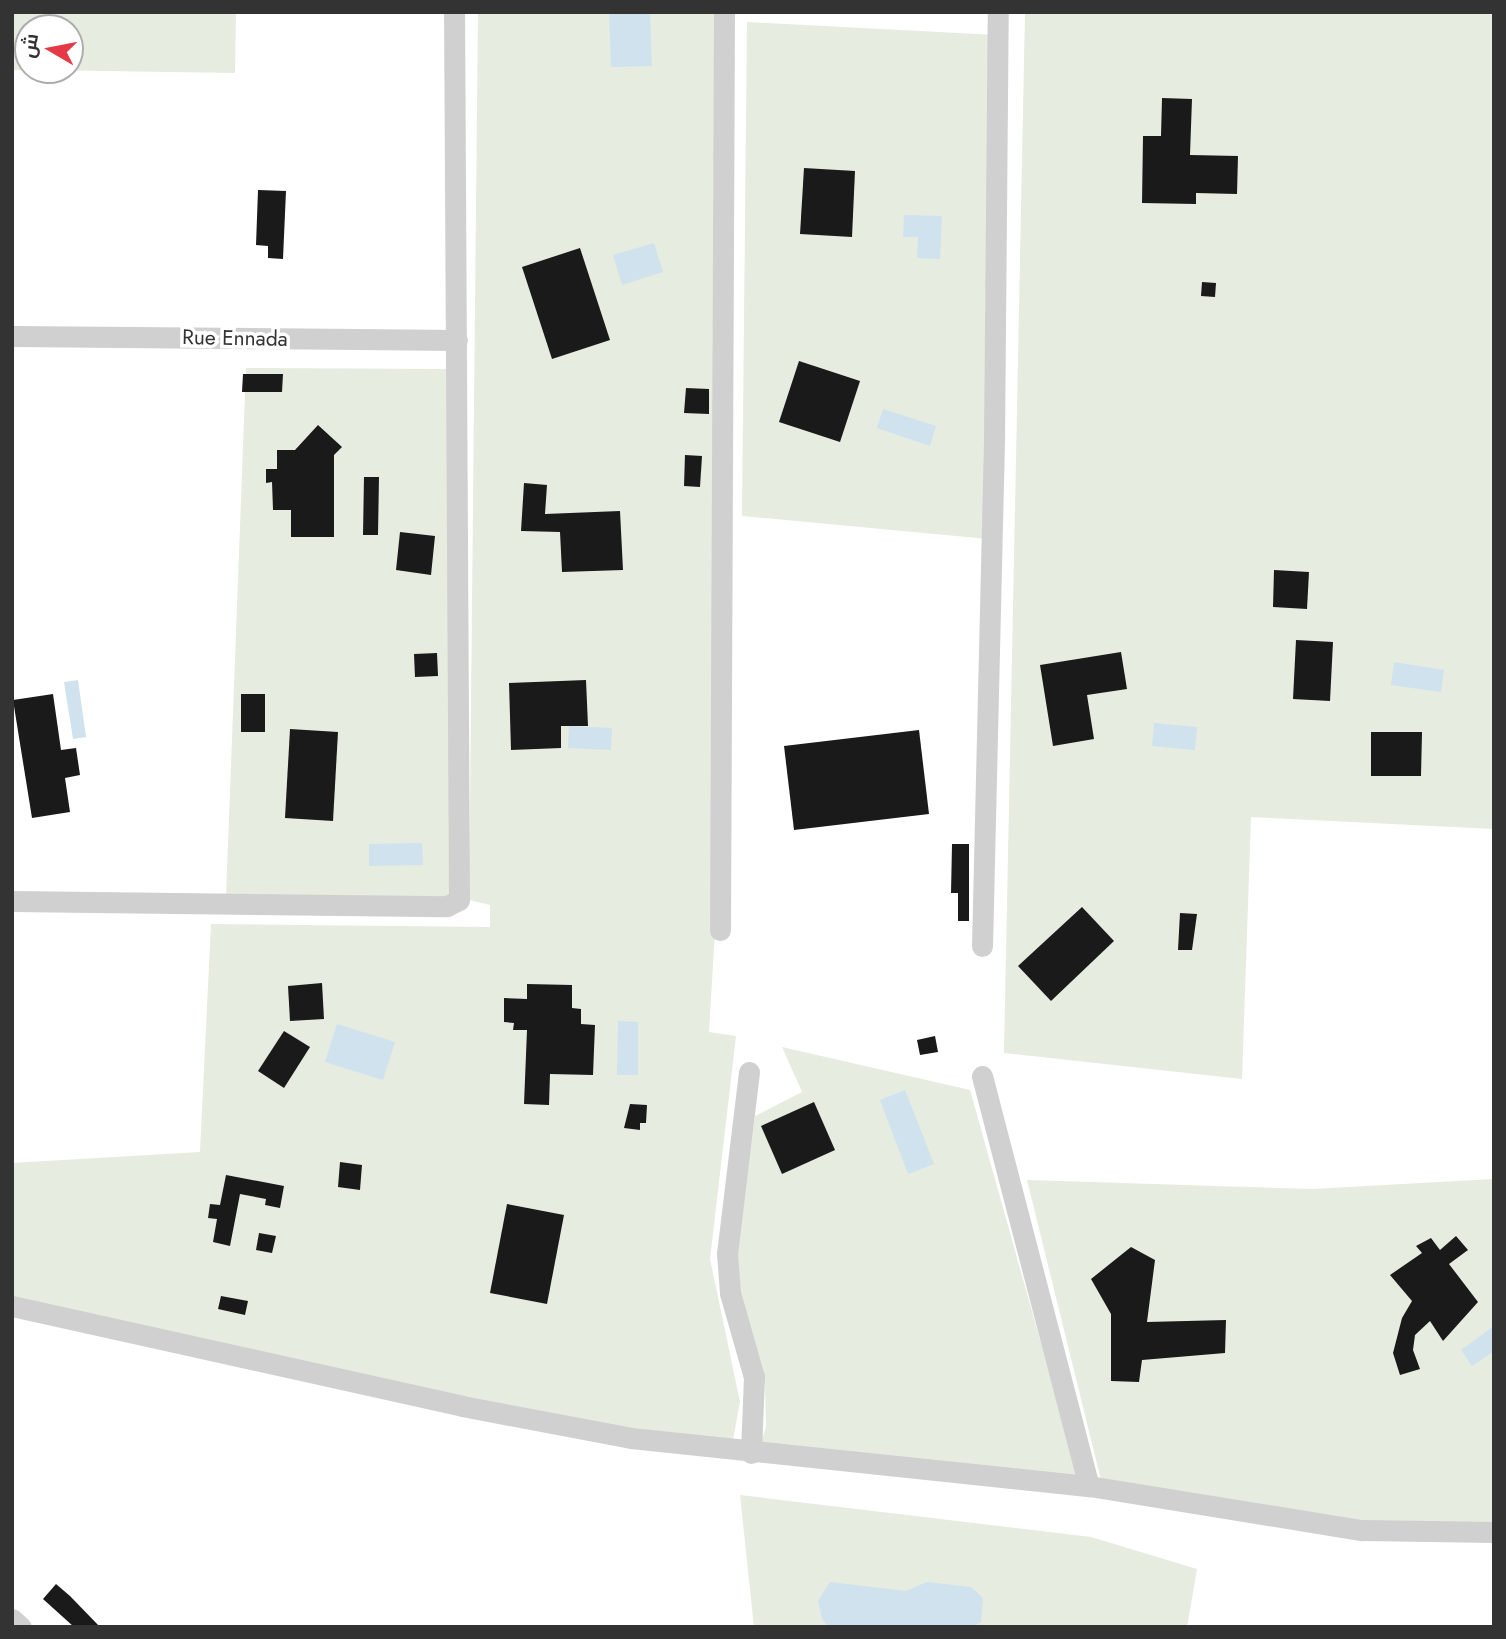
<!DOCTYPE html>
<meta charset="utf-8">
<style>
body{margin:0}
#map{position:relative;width:1506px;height:1639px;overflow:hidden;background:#fff;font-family:Jost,Cairo,sans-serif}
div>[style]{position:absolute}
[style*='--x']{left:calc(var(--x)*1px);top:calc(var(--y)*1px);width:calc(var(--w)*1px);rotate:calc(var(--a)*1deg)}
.green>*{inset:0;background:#e6ecdf}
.water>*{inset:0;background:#cfe2ee}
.building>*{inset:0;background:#1a1a1a}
.minor>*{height:21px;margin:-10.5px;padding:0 10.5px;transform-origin:10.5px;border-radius:10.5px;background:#d0d0d0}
span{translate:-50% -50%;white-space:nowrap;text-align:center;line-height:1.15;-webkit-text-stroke:7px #fff;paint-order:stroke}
.street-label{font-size:21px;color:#333}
.frame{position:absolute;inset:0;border:14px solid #333;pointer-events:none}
.north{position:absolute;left:14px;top:14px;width:70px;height:70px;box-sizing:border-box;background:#fff;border:2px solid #adadad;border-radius:50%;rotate:280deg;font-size:19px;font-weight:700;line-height:28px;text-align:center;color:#333}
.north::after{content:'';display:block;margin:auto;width:24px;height:32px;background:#e63946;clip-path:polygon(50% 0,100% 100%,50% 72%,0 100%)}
</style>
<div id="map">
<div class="green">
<i style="clip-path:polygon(12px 12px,236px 12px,235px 73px,40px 70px,70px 70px,70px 28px,28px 28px,28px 70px,12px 70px)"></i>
<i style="clip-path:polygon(478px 12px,721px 12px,717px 898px,709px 1032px,736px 1036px,710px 1259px,740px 1402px,732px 1445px,569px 1422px,12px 1300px,12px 1163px,200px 1152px,211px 924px,490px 927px,490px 905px,469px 900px)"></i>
<i style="clip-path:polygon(1025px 12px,1494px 12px,1494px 829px,1251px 817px,1242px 1079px,1004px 1053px)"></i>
<i style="clip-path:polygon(747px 22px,996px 35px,988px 539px,742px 516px)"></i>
<i style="clip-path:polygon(246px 368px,449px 369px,449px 903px,226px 898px)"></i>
<i style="clip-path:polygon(782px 1047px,970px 1090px,1079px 1479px,760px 1446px,766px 1427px,765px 1386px,735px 1272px,755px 1116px,802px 1092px)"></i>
<i style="clip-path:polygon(1494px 1179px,1494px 1522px,1357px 1532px,1102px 1484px,1027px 1180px,1312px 1189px)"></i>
<i style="clip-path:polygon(740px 1495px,1091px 1537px,1197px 1569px,1187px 1627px,754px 1627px)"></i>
</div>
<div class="water">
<i style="clip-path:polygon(609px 12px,650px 12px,652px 66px,611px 67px)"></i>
<i style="clip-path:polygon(904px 215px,942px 216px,940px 259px,917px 258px,918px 237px,903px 237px)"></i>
<i style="clip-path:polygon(654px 243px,663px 272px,622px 285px,613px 255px)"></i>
<i style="clip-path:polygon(883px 409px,936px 426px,930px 446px,877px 428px)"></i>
<i style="clip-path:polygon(1394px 662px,1444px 670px,1441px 692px,1391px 685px)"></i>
<i style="clip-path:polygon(78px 680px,86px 737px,73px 739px,64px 682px)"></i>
<i style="clip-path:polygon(1154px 723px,1197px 727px,1195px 750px,1152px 746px)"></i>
<i style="clip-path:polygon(569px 726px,612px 728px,611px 750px,568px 748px)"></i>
<i style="clip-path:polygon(422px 843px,423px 865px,369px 866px,369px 844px)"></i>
<i style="clip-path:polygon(618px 1021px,638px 1022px,638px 1075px,617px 1075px)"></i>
<i style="clip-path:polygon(337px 1024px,395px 1042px,383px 1080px,325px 1062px)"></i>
<i style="clip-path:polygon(905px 1090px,934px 1164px,908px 1174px,880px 1100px)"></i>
<i style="clip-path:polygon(1494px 1326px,1494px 1351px,1472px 1366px,1461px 1350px)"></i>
<i style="clip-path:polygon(830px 1582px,906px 1591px,927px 1582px,971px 1587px,983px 1598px,981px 1622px,972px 1627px,829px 1627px,822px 1619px,818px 1601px)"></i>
</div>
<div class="building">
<i style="clip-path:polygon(1162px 98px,1192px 99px,1190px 155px,1238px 156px,1237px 194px,1196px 193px,1196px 204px,1142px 203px,1143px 136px,1161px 136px)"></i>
<i style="clip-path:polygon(804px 168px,855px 171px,852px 237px,800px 234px)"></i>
<i style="clip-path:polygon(258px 190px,286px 191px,283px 259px,268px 258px,268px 246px,256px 245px)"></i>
<i style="clip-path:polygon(580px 248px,610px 340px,552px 359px,522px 267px)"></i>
<i style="clip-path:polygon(1202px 282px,1216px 283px,1215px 297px,1201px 296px)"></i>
<i style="clip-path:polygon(799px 361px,860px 381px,840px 442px,779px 422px)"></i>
<i style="clip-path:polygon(243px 374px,283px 374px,282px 392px,242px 392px)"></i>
<i style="clip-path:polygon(686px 388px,709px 389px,709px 414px,684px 413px)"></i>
<i style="clip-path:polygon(318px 425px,342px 447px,334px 455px,334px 537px,291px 537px,291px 510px,273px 510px,272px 482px,266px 483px,266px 469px,277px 469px,277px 450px,295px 450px)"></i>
<i style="clip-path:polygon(685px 455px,702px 456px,700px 487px,684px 486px)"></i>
<i style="clip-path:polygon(364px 477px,379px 477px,378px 535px,363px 535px)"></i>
<i style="clip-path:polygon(524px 483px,547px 485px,545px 514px,620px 511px,623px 570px,562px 572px,560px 532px,521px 531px)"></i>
<i style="clip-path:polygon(400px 532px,435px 536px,431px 575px,396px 570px)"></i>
<i style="clip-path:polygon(1274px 570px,1309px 572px,1307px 609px,1273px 607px)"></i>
<i style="clip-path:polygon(1296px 640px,1333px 642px,1330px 701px,1293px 699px)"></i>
<i style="clip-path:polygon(1121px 652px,1127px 689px,1087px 695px,1094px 739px,1053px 746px,1040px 665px)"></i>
<i style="clip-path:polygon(437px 653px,438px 676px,415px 677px,414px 654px)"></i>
<i style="clip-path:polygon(586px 680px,588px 726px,561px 726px,561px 748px,511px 750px,509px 683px)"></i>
<i style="clip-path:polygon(53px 694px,61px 750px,76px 748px,80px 775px,65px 778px,70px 812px,32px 818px,13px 700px)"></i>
<i style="clip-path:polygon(241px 694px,265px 694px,265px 732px,241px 732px)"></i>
<i style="clip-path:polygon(290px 729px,338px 732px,333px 821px,285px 818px)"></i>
<i style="clip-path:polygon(919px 730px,929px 814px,794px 830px,784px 746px)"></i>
<i style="clip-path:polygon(1371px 732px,1422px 732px,1421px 776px,1371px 776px)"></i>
<i style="clip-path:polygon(952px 844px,969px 844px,969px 921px,958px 921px,958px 893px,951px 893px)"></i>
<i style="clip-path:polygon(1082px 907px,1114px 941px,1051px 1001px,1018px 966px)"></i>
<i style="clip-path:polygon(1180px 913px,1197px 914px,1192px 950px,1178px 950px)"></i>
<i style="clip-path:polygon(322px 983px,324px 1019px,290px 1021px,288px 986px)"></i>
<i style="clip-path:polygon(527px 984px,572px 985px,572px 1008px,581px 1009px,581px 1024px,595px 1025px,593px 1075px,550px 1074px,549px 1105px,524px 1104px,527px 1030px,513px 1030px,514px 1023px,504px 1022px,504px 998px,527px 999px)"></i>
<i style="clip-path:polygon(284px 1031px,310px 1047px,284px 1088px,258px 1071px)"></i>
<i style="clip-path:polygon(935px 1036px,938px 1052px,920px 1055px,917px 1040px)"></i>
<i style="clip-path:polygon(814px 1102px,835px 1150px,782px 1174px,761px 1126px)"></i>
<i style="clip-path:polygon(630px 1104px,647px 1105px,646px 1123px,640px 1123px,640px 1130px,624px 1128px)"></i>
<i style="clip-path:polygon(340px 1162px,362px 1165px,360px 1190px,338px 1187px)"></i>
<i style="clip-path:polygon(226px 1175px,284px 1186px,280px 1208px,265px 1205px,266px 1199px,240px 1194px,230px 1246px,213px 1242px,217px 1219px,208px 1218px,210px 1204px,220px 1205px)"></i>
<i style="clip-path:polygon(507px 1204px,564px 1215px,547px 1304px,490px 1293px)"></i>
<i style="clip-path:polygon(259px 1233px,276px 1236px,272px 1253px,256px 1250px)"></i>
<i style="clip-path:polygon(1456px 1236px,1468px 1250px,1449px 1264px,1478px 1302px,1443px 1341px,1430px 1321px,1415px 1335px,1413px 1350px,1420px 1369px,1400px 1375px,1393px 1353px,1402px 1318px,1412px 1301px,1390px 1275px,1422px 1253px,1416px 1246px,1431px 1238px,1440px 1250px)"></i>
<i style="clip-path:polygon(1131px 1247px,1155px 1260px,1147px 1322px,1226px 1320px,1225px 1353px,1142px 1360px,1139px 1382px,1111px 1381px,1111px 1314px,1091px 1279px)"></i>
<i style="clip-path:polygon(221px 1296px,248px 1301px,245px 1315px,218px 1309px)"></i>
<i style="clip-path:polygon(56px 1584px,70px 1596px,100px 1627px,74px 1627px,43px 1599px)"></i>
</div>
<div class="minor">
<i style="--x:12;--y:336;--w:445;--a:0.5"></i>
<i style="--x:12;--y:901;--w:435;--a:0.7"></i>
<i style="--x:447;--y:906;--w:13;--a:-27"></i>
<i style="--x:459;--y:900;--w:888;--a:-90.32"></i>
<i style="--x:720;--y:930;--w:918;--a:-89.75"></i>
<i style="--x:982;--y:946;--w:504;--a:-88.64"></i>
<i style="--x:994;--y:442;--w:430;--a:-89.5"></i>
<i style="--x:749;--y:1072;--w:182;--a:96.9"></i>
<i style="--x:727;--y:1253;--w:40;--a:85.7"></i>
<i style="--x:730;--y:1293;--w:87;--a:74.1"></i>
<i style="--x:754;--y:1377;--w:76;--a:92.3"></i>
<i style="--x:982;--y:1076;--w:424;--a:75.4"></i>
<i style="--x:12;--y:1306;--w:461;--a:12.5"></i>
<i style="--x:462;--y:1406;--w:172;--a:10.7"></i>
<i style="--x:631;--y:1438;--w:461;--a:6"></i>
<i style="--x:1089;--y:1486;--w:277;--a:9.2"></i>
<i style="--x:1362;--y:1530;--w:132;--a:0.9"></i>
<i style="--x:12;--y:1619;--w:12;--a:42"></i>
</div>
<div class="street-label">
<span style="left:235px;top:338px;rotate:1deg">Rue Ennada</span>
</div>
<div class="frame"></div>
<div class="north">ش</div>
</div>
